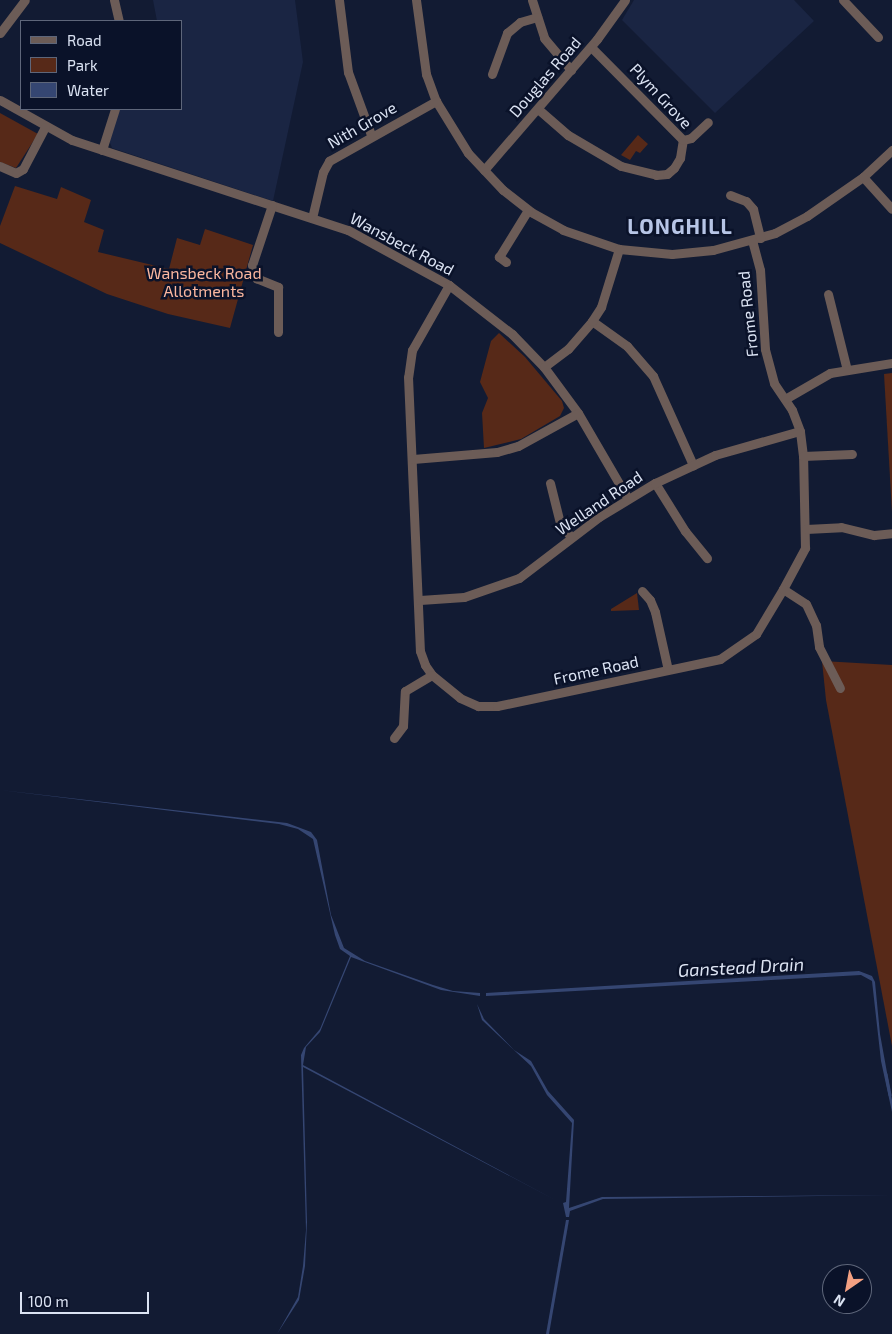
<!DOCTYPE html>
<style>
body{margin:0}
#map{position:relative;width:892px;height:1334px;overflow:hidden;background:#121b33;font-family:"Exo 2",sans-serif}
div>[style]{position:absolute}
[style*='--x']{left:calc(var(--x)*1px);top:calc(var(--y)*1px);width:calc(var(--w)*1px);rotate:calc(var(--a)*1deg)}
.built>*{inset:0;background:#1a2543}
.green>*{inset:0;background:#572918}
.water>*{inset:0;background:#354672}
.stream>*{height:2.5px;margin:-1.25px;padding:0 1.25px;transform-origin:1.25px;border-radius:1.25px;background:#354672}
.street>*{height:9px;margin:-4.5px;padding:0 4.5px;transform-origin:4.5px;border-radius:4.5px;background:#6c5c57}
span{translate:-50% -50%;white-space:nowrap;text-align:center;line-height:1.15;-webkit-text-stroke:5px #0a1229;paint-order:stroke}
.street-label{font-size:16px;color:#dbe3f3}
.park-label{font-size:16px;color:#fbb79f}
.water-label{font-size:18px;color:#dde4f3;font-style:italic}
.district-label{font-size:21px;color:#b7c5e6;font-weight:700;letter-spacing:1px}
.legend{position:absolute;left:20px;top:20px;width:162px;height:90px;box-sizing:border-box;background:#0a1229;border:1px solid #5e667a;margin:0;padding:6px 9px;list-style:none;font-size:15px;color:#dbe3f3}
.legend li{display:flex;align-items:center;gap:10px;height:25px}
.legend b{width:25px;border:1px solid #5e667a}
.north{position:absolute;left:822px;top:1264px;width:50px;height:50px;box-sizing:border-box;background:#0a1229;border:1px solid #5e667a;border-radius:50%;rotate:213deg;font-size:14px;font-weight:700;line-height:20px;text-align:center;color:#dbe3f3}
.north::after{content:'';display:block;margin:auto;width:18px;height:22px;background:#f3a082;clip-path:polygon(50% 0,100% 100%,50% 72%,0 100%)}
.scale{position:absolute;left:20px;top:1292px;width:129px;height:22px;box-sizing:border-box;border:2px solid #dbe3f3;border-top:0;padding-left:6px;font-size:15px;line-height:18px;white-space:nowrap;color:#dbe3f3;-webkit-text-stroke:4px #0a1229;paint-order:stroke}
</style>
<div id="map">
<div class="built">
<i style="clip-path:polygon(153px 0,295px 0,303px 62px,273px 201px,112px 148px,109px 140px,120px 109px,181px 109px,181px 21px,157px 21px)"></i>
<i style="clip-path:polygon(634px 0,794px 0,814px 21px,715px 113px,622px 20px)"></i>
</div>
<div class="green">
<i style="clip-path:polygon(0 113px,38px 134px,16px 168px,0 162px)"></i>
<i style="clip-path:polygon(638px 135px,648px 144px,640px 153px,636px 151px,630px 160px,621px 155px)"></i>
<i style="clip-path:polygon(15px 186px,57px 199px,61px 187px,91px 200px,84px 222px,104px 230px,98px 252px,169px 269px,177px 238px,200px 245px,205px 229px,253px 245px,230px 328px,168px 314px,107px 294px,0 243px,0 226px)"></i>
<i style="clip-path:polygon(499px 333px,525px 357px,562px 401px,564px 408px,560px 416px,521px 439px,484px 448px,482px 413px,488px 398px,480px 382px,491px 341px)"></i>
<i style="clip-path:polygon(892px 373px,892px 512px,884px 374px)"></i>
<i style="clip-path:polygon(637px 593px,639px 610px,611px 611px,611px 609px)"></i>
<i style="clip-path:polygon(822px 661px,892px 665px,892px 1046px,826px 700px)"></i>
</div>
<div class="water">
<i style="clip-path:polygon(0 790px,287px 823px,311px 832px,317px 840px,331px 915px,344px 948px,365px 961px,433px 985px,453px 991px,480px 993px,480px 996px,441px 990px,351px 957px,320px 1032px,306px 1047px,303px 1065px,559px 1202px,303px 1067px,307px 1222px,305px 1266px,299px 1300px,277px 1334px,298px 1297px,303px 1266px,306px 1230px,301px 1055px,304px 1048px,320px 1029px,350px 956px,340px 949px,335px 935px,313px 839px,298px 829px,279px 824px)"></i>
<i style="clip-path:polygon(859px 971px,872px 976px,875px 982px,880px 1034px,892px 1100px,892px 1112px,881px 1061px,872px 981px,861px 975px,486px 996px,486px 993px)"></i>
<i style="clip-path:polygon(477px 1004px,484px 1019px,514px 1050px,531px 1061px,548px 1091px,574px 1120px,569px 1208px,602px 1197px,892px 1195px,603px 1199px,570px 1211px,569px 1217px,566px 1217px,563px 1203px,566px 1202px,572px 1123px,547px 1095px,531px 1066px,482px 1020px)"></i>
<i style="clip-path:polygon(566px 1220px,569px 1220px,549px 1334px,546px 1334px)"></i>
</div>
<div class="stream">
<i style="--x:886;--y:1074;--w:21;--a:79"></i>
</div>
<div class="street">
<i style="--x:114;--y:0;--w:22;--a:77"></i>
<i style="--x:339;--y:0;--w:73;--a:82.9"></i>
<i style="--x:348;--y:72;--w:67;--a:69.9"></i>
<i style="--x:416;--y:0;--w:75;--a:82.3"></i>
<i style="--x:426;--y:74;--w:29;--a:70"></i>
<i style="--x:436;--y:101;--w:61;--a:58.4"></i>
<i style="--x:468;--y:153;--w:51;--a:46.6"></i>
<i style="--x:503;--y:190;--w:36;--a:38"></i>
<i style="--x:531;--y:212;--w:37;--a:29"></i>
<i style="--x:563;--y:230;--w:59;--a:18.7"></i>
<i style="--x:619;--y:249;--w:53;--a:5.4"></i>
<i style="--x:672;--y:254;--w:41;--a:-5.6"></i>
<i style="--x:713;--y:250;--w:64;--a:-15.3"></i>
<i style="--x:775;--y:233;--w:36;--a:-28"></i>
<i style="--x:807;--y:216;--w:68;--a:-34.9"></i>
<i style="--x:863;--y:177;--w:40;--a:-43"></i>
<i style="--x:532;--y:0;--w:40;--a:72"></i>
<i style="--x:544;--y:38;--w:42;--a:49.8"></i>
<i style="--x:843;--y:0;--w:51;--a:46.6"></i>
<i style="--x:0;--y:33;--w:41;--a:-52.9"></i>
<i style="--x:492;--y:74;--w:44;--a:-69.9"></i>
<i style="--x:507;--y:33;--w:17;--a:-40"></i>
<i style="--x:520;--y:22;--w:18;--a:-16"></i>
<i style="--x:0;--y:100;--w:82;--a:29.1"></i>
<i style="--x:72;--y:140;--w:290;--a:18.1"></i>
<i style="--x:348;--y:230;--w:115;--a:28.6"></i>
<i style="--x:449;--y:285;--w:80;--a:37.9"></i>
<i style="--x:512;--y:334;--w:46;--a:45.9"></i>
<i style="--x:544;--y:367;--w:57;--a:53.5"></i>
<i style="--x:578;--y:413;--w:99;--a:59.8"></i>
<i style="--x:538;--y:109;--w:40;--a:41"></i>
<i style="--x:568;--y:135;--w:61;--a:30.3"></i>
<i style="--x:621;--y:166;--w:36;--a:14"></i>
<i style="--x:656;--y:175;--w:11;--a:-5"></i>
<i style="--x:667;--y:174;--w:9;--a:-41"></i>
<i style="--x:674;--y:168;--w:12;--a:-59"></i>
<i style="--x:680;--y:158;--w:18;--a:-81"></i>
<i style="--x:683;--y:140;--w:131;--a:-134.7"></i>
<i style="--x:683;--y:140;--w:8;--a:-14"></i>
<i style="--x:691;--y:138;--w:23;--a:-43"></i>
<i style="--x:102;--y:150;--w:43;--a:-72.4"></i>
<i style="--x:0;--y:166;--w:17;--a:24"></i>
<i style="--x:16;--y:173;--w:8;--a:-30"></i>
<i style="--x:23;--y:169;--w:47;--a:-62.4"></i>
<i style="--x:484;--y:170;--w:173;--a:-49.2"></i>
<i style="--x:597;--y:39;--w:48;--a:-54.3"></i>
<i style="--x:863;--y:177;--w:43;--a:47.8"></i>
<i style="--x:730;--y:195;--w:17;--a:21"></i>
<i style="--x:746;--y:201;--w:11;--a:49"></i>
<i style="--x:753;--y:209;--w:30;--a:76"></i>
<i style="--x:272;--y:205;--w:63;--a:108.4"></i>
<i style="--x:252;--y:265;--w:14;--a:73"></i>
<i style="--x:256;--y:278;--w:24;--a:22"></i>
<i style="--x:278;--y:287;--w:45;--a:90"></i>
<i style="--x:312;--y:218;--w:47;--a:-76.6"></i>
<i style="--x:323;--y:172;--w:13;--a:-61"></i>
<i style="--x:329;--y:161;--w:123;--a:-29.3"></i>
<i style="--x:506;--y:262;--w:9;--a:-144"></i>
<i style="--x:499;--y:257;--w:55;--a:-58.3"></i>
<i style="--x:449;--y:285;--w:75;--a:119.6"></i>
<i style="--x:412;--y:350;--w:27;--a:98"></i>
<i style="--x:408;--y:377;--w:274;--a:87.5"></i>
<i style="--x:420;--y:651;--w:15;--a:70"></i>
<i style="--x:425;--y:665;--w:12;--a:55"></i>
<i style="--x:432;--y:675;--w:36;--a:39"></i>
<i style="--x:460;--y:698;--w:20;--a:24"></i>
<i style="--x:478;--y:706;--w:19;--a:0"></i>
<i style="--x:497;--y:706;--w:228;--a:-11.9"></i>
<i style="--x:720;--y:659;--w:44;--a:-34.8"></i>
<i style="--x:756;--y:634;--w:52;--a:-59"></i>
<i style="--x:783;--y:589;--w:47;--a:-61.8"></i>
<i style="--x:805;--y:548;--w:92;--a:-91.2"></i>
<i style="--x:803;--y:456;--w:25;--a:-97"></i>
<i style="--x:800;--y:431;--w:22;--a:-111"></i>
<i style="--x:792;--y:410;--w:32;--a:-124"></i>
<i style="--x:774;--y:383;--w:35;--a:-105"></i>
<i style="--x:765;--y:349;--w:79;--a:-93.6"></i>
<i style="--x:760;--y:270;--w:30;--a:-105"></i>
<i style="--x:828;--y:294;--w:78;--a:76"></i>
<i style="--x:592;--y:321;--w:43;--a:35.5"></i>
<i style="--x:627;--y:346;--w:40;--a:49"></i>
<i style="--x:653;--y:376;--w:98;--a:65.8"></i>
<i style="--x:544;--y:367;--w:30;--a:-37"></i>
<i style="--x:568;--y:349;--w:37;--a:-49"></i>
<i style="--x:592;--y:321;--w:17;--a:-57"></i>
<i style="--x:601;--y:307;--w:61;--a:-72.8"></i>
<i style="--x:785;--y:399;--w:52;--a:-30"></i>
<i style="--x:830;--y:373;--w:63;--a:-9.2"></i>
<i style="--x:803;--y:456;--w:49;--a:-2.3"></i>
<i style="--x:413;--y:459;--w:84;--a:-4.8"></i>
<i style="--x:497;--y:452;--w:22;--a:-16"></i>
<i style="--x:518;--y:446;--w:68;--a:-28.8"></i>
<i style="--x:550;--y:483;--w:41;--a:76"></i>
<i style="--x:560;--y:523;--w:18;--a:52"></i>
<i style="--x:655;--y:483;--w:57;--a:58"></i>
<i style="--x:685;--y:531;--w:35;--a:51"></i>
<i style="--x:806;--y:529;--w:35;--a:-3"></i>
<i style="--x:841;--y:527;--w:34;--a:14"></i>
<i style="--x:874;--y:535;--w:18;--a:-6"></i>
<i style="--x:783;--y:589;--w:27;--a:33"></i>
<i style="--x:806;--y:604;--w:23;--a:65"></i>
<i style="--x:816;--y:625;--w:22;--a:82"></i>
<i style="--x:819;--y:647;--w:46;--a:62.9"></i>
<i style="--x:642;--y:591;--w:12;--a:48"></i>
<i style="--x:650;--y:600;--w:13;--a:67"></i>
<i style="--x:655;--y:612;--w:59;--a:77.4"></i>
<i style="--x:420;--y:600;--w:44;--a:-3.9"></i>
<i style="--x:464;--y:597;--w:58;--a:-19.1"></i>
<i style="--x:519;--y:578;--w:101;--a:-37.3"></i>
<i style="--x:599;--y:517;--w:66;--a:-31.3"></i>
<i style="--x:655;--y:483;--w:66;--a:-25"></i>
<i style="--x:715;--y:455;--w:88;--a:-15.8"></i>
<i style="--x:394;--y:738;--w:15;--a:-53"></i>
<i style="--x:403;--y:726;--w:35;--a:-87"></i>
<i style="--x:405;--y:691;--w:31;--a:-31"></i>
</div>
<div class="street-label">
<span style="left:545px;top:77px;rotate:-49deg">Douglas Road</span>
<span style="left:661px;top:96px;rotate:47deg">Plym Grove</span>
<span style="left:362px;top:125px;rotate:-30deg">Nith Grove</span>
<span style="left:402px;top:244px;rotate:28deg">Wansbeck Road</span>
<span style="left:748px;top:314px;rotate:-96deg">Frome Road</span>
<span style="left:599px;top:503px;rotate:-34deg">Welland Road</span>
<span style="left:596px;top:670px;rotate:-12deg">Frome Road</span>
</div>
<div class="park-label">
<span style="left:204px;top:282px">Wansbeck Road<br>Allotments</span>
</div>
<div class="water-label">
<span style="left:741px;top:967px;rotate:-3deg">Ganstead Drain</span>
</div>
<div class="district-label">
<span style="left:680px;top:226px">LONGHILL</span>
</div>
<ul class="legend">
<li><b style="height:6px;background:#6c5c57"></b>Road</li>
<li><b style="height:14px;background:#572918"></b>Park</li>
<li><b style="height:14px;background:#354672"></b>Water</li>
</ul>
<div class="north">N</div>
<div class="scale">100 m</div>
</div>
